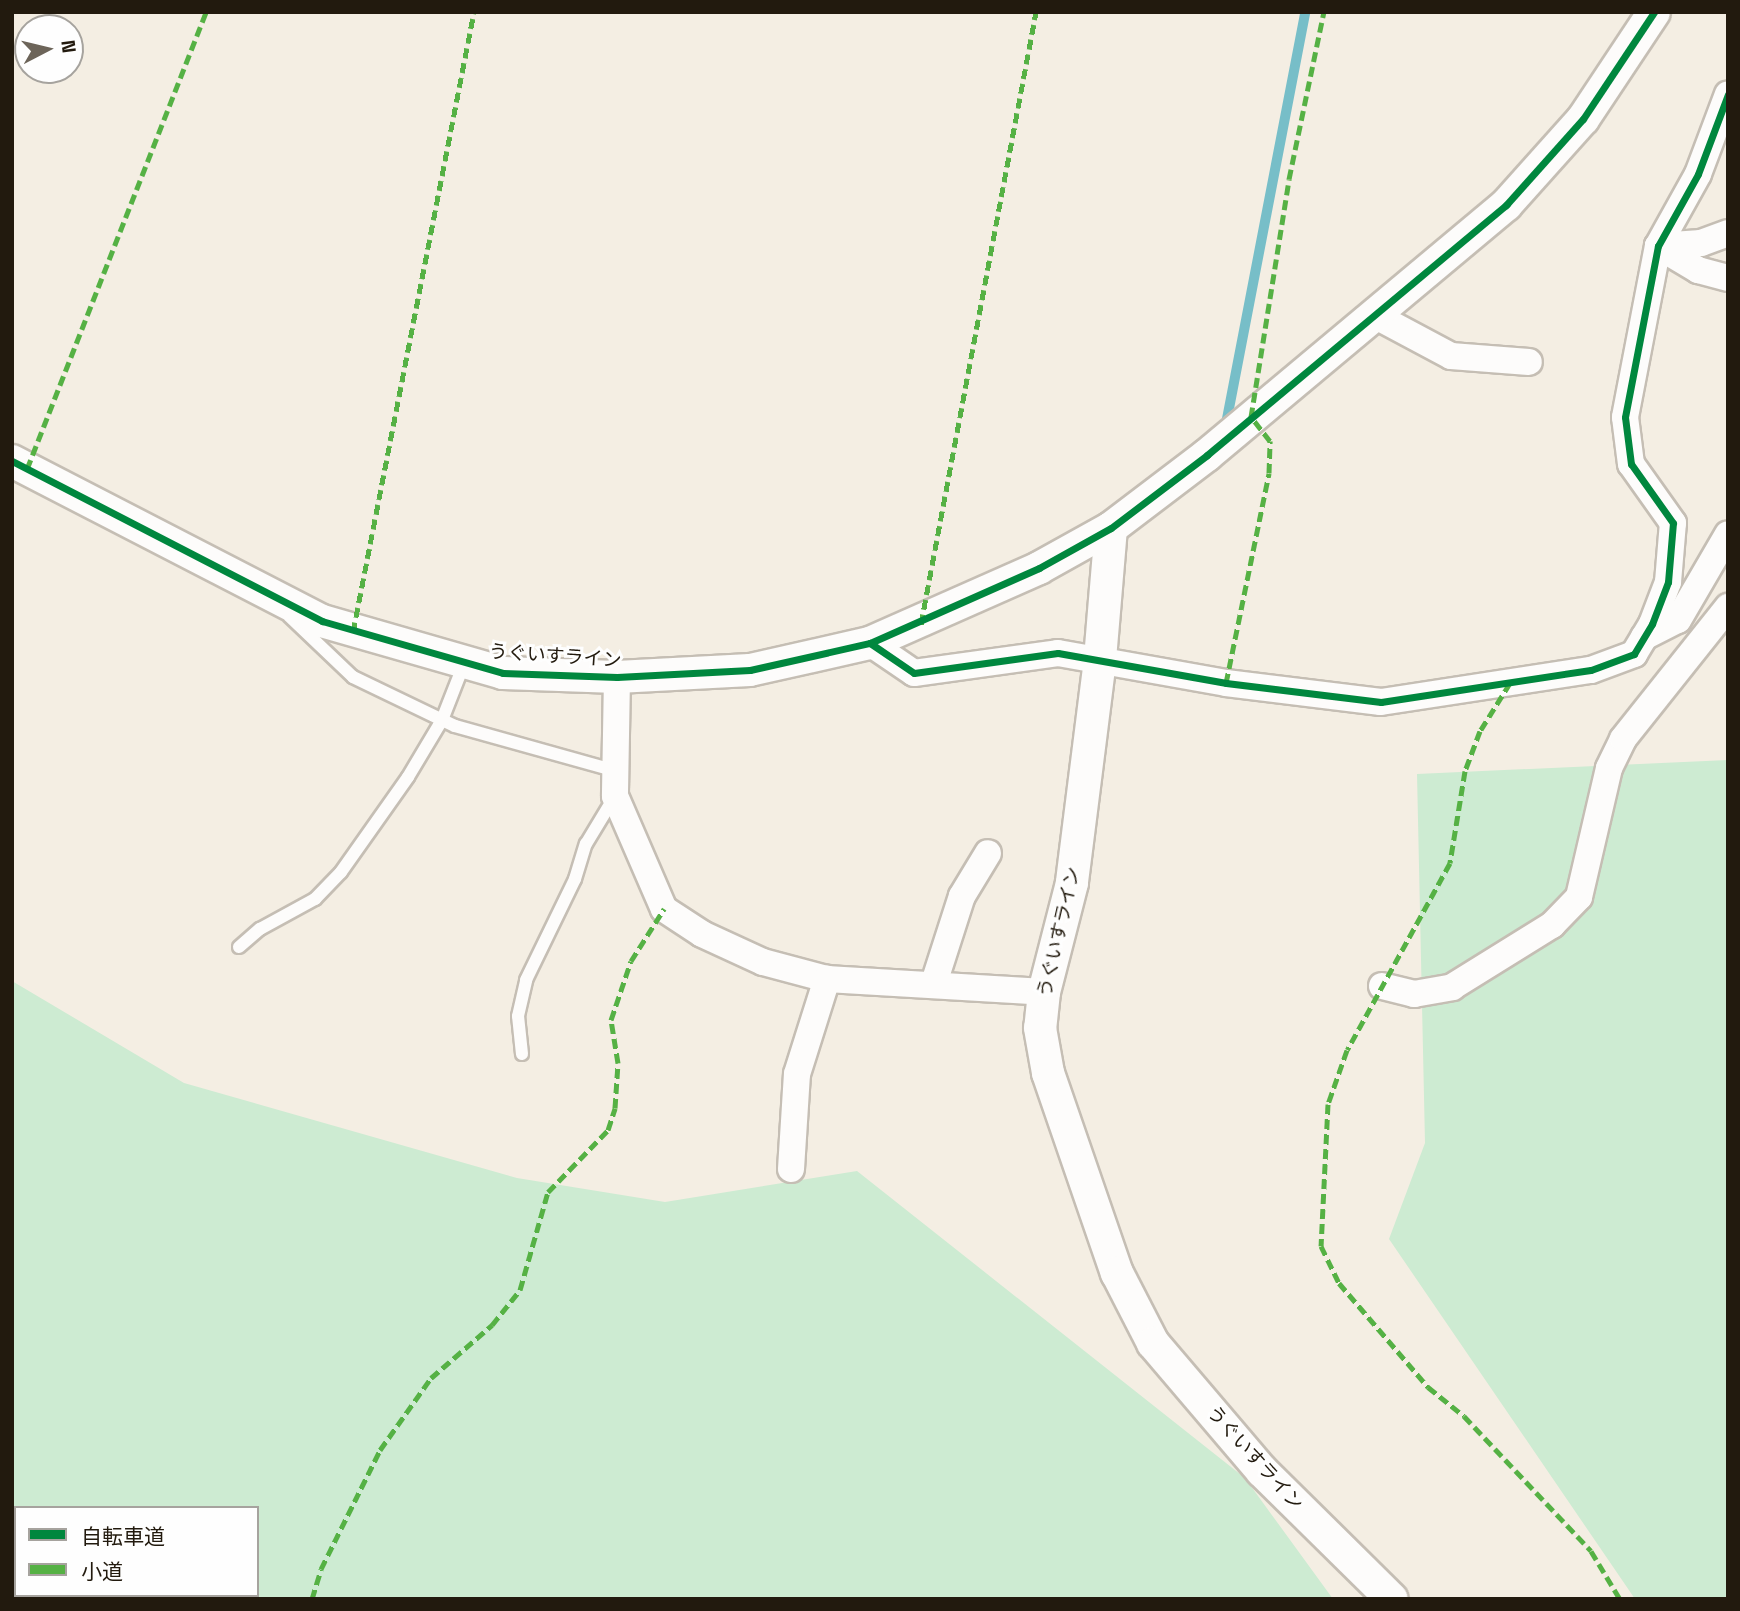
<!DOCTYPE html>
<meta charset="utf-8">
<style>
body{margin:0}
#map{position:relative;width:1740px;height:1611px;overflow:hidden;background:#f4eee3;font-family:"Space Grotesk","Noto Sans JP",sans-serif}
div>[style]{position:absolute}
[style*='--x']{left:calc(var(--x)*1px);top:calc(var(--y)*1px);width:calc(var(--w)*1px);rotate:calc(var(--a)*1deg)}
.green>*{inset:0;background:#cdebd2}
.stream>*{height:10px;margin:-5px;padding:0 5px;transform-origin:5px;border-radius:5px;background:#77bec8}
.roads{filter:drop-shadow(2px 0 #c5beb4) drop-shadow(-2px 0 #c5beb4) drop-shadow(0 2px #c5beb4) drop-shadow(0 -2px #c5beb4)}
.service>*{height:12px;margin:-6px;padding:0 6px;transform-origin:6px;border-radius:6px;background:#fdfcfb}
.minor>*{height:26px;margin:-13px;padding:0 13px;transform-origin:13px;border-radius:13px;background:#fdfcfb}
.tertiary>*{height:32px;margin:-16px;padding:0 16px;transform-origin:16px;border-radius:16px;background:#fdfcfb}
.quiet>*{height:5px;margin-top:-2.5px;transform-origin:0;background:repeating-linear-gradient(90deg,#55b144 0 10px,transparent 0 15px)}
.cycleway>*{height:7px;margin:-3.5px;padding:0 3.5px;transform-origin:3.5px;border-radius:3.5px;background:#00873e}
span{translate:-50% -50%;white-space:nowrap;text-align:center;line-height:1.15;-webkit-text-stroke:6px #fefefe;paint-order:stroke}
.street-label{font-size:19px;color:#221a0e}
.frame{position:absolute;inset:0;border:14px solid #221a0e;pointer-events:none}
.legend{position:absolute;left:14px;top:1506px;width:245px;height:91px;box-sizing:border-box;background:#fefefe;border:2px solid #a6a39e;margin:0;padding:9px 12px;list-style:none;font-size:21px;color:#221a0e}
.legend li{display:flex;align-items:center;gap:14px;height:35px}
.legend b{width:35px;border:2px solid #a6a39e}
.north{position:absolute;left:14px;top:14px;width:70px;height:70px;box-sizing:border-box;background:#fefefe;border:2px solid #a6a39e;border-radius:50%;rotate:83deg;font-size:19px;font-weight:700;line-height:28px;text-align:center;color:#221a0e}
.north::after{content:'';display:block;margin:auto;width:24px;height:32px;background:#6c6459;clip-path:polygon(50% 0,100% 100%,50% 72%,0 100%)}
</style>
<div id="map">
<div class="green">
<i style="clip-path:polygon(1728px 760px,1728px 1599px,1635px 1599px,1389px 1239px,1425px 1143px,1417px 774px)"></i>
<i style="clip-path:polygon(evenodd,12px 981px,184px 1083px,517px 1178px,665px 1202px,857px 1171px,1245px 1478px,1333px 1599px,12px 1599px,12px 981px,16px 1508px,257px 1508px,257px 1595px,16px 1595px,16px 1508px)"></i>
</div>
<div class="stream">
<i style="--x:1226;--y:424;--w:420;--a:-79.1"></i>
</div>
<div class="roads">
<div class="service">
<i style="--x:290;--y:617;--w:87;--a:43.6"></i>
<i style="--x:353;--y:677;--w:113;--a:25.7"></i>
<i style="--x:455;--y:726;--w:167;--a:15.6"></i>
<i style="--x:239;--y:947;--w:28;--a:-41"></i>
<i style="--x:260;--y:929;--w:63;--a:-28.6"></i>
<i style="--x:315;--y:899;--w:37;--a:-46"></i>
<i style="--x:341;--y:872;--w:116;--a:-54.8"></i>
<i style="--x:408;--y:777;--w:66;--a:-59.2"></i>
<i style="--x:442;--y:720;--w:60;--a:-68.6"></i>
<i style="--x:522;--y:1054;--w:38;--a:-96"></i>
<i style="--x:518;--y:1016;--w:37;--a:-77"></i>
<i style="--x:526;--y:980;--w:112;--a:-64.1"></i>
<i style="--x:575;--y:879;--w:37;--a:-73"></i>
<i style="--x:586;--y:844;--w:56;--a:-58.9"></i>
</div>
<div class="minor">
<i style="--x:1658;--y:246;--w:47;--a:31"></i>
<i style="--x:1698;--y:270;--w:31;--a:15"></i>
<i style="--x:1658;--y:246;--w:43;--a:-4"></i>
<i style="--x:1701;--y:243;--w:29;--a:-20"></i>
<i style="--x:1376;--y:316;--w:85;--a:28.1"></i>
<i style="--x:1451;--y:356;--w:78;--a:4.4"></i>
<i style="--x:1644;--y:637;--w:38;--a:-27"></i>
<i style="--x:1678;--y:620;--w:99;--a:-59.8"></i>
<i style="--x:870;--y:643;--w:53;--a:34.3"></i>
<i style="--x:914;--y:673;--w:145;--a:-7.9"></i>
<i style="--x:1058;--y:653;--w:171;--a:10.1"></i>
<i style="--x:1226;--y:683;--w:156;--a:7"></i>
<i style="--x:1381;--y:702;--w:212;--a:-8.7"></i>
<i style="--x:1591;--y:670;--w:46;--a:-20.4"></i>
<i style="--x:1634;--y:654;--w:35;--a:-59"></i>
<i style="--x:1652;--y:624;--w:45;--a:-69.1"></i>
<i style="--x:1668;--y:582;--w:59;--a:-85.2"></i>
<i style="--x:1673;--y:523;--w:72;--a:-125.4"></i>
<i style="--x:1631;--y:464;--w:47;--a:-97.3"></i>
<i style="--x:1625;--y:417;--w:174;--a:-79.1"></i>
<i style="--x:1658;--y:246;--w:82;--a:-60.9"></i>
<i style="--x:1698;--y:174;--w:85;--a:-69.4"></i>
<i style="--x:617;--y:677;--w:119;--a:91"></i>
<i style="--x:615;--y:796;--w:123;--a:66.6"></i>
<i style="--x:664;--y:909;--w:45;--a:33.3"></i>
<i style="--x:702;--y:934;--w:67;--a:24.7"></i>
<i style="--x:763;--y:962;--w:66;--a:14.9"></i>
<i style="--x:827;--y:979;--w:217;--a:3.4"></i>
<i style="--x:934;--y:983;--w:91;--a:-72.2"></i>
<i style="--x:962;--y:896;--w:50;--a:-58.8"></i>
<i style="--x:1382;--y:986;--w:33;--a:14"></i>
<i style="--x:1414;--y:994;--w:39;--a:-10"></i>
<i style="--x:1452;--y:987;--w:118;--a:-31.8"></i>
<i style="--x:1552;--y:925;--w:39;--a:-46"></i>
<i style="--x:1579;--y:897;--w:132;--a:-76.9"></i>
<i style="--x:1609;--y:768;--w:32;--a:-64"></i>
<i style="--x:1623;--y:739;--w:169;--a:-51.5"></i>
<i style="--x:791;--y:1169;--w:95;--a:-86.4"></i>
<i style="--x:797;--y:1074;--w:100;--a:-72.5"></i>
</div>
<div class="tertiary">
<i style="--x:12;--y:461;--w:349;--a:27.3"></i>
<i style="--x:322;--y:621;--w:188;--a:16"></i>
<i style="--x:503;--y:673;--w:114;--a:2"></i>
<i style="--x:617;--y:677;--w:133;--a:-3"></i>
<i style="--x:750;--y:670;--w:123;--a:-12.7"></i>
<i style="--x:870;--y:643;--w:185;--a:-23.9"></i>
<i style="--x:1039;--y:568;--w:82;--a:-29.1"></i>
<i style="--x:1111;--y:528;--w:121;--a:-37.2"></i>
<i style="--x:1207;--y:455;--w:390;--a:-39.9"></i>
<i style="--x:1506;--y:205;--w:115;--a:-48.2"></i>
<i style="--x:1583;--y:119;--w:128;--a:-56.4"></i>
<i style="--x:1111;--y:528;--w:132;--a:94.8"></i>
<i style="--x:1100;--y:660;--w:225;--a:97.2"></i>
<i style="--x:1072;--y:883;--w:113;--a:104.4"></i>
<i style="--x:1044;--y:992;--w:36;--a:96"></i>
<i style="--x:1040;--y:1028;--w:46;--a:79.9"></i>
<i style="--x:1048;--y:1073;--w:212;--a:71"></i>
<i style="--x:1117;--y:1273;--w:79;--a:62.8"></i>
<i style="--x:1153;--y:1343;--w:168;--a:49.6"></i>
<i style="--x:1262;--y:1471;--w:182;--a:44.6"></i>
</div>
</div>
<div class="quiet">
<i style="--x:27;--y:469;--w:491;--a:-68.6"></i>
<i style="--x:921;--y:624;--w:623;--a:-79.36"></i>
<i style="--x:353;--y:632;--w:632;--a:-78.96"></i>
<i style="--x:1226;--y:683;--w:214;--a:-78.4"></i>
<i style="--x:1269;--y:473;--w:32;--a:-88"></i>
<i style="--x:1270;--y:441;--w:31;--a:-128"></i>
<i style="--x:1251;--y:417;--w:241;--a:-80.9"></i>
<i style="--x:1289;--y:179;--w:171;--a:-78.2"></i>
<i style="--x:1510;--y:683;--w:57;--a:122"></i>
<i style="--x:1480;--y:731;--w:43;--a:110.6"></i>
<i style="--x:1465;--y:771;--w:93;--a:99.3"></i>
<i style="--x:1450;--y:863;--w:213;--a:118.8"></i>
<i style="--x:1347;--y:1050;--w:57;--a:109.4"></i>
<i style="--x:1328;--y:1104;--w:142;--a:92.8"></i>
<i style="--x:1321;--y:1246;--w:41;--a:64.1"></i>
<i style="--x:1339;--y:1283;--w:137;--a:49.4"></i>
<i style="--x:1428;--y:1387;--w:46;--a:38.9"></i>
<i style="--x:1464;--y:1416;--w:185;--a:46.7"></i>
<i style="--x:1591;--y:1551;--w:56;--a:58.9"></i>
<i style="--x:312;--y:1599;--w:31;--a:-73"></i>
<i style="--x:321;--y:1569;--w:133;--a:-63.6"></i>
<i style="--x:380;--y:1450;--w:88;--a:-54.7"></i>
<i style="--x:431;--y:1378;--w:81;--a:-41"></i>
<i style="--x:492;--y:1325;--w:45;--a:-51.3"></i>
<i style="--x:520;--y:1290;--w:102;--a:-74.1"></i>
<i style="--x:548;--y:1192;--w:86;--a:-45.9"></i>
<i style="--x:608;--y:1130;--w:23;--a:-72"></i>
<i style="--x:615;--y:1108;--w:45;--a:-86.2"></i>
<i style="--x:618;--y:1063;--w:44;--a:-99.2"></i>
<i style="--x:611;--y:1020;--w:62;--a:-71.3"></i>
<i style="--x:631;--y:961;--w:62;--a:-57.6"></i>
</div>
<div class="cycleway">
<i style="--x:12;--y:461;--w:349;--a:27.3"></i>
<i style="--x:322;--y:621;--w:188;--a:16"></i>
<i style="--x:503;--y:673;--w:114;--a:2"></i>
<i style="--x:617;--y:677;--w:133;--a:-3"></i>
<i style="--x:750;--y:670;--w:123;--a:-12.7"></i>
<i style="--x:870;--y:643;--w:185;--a:-23.9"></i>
<i style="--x:1039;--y:568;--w:82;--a:-29.1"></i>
<i style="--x:1111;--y:528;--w:121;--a:-37.2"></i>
<i style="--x:1207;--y:455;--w:390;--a:-39.9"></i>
<i style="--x:1506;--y:205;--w:115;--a:-48.2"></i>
<i style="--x:1583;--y:119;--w:128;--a:-56.4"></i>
<i style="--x:870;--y:643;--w:53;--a:34.3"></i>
<i style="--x:914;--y:673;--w:145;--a:-7.9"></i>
<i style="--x:1058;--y:653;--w:171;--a:10.1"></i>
<i style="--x:1226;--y:683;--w:156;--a:7"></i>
<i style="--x:1381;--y:702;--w:212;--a:-8.7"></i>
<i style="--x:1591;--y:670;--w:46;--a:-20.4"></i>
<i style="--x:1634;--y:654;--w:35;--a:-59"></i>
<i style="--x:1652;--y:624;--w:45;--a:-69.1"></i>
<i style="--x:1668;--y:582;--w:59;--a:-85.2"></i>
<i style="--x:1673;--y:523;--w:72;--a:-125.4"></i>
<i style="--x:1631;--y:464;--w:47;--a:-97.3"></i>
<i style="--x:1625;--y:417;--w:174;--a:-79.1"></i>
<i style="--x:1658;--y:246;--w:82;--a:-60.9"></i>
<i style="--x:1698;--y:174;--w:85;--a:-69.4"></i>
</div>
<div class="street-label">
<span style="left:555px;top:656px;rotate:4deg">うぐいすライン</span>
<span style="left:1059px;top:932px;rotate:-77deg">うぐいすライン</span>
<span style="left:1255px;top:1458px;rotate:48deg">うぐいすライン</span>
</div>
<div class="frame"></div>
<ul class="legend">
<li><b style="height:9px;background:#00873e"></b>自転車道</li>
<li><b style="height:9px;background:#55b144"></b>小道</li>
</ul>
<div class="north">N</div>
</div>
